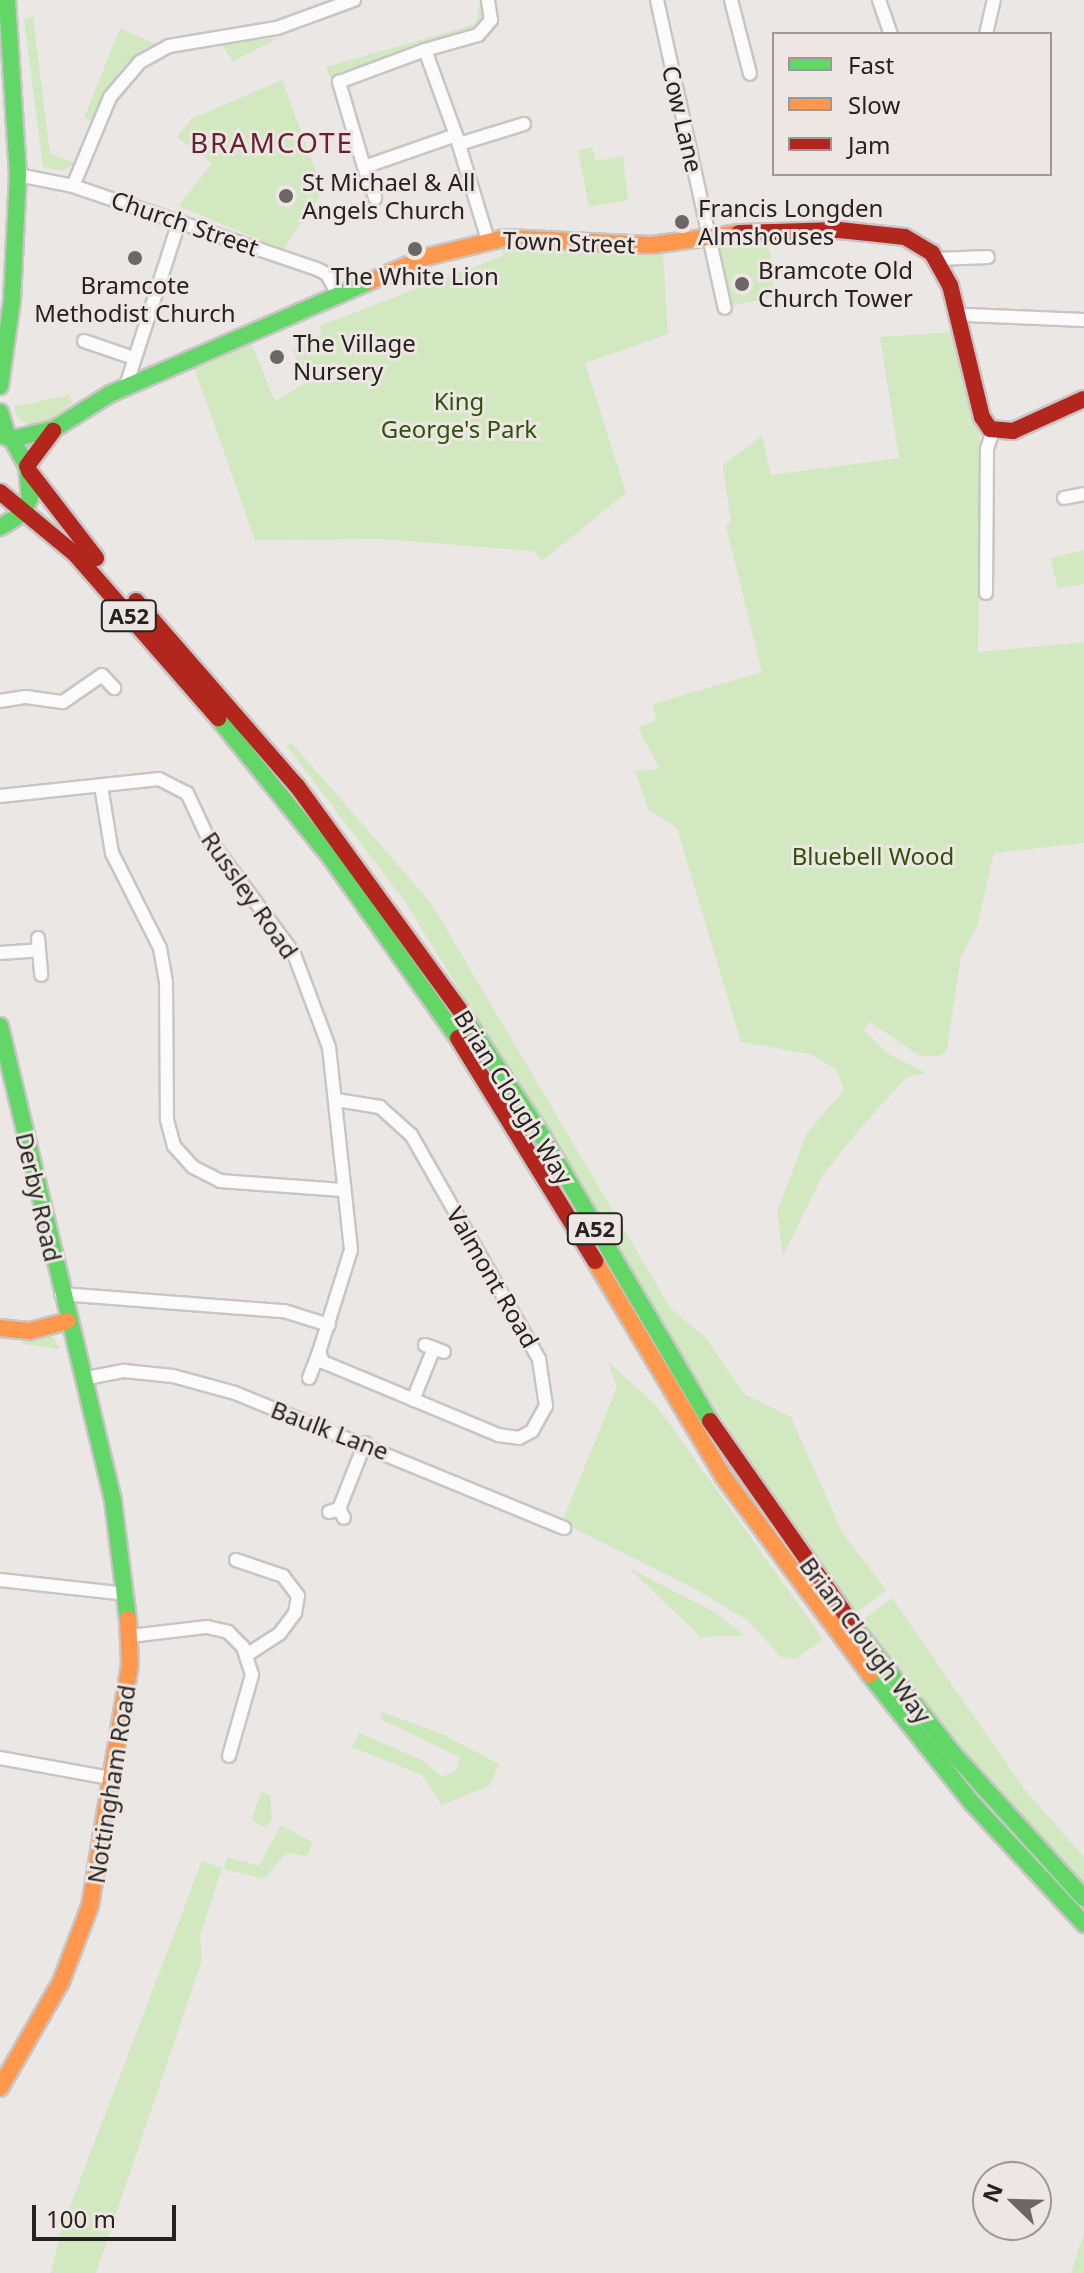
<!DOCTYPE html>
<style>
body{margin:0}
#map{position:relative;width:1084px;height:2273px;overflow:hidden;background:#eae7e5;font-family:"Noto Sans",sans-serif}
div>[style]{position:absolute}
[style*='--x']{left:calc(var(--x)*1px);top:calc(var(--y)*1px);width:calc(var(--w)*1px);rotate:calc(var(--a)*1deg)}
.green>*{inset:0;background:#d1e8c1}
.roads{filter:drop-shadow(2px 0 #c8c5c4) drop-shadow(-2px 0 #c8c5c4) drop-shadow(0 2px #c8c5c4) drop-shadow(0 -2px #c8c5c4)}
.street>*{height:12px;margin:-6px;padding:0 6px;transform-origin:6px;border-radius:6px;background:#fcfbfb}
.fast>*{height:16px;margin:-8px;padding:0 8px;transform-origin:8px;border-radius:8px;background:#63d668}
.slow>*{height:16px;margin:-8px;padding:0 8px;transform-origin:8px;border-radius:8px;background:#ff974d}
.jam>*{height:16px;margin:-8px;padding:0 8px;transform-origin:8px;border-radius:8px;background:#b3261e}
.dots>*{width:22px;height:22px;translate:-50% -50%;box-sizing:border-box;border:4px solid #ede6e2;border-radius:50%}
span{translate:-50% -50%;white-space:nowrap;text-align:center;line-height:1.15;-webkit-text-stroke:6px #ede6e2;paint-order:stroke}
.shield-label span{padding:2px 6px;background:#ede6e2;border:2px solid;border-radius:6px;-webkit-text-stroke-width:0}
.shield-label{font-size:22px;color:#252221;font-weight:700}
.street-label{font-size:24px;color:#252221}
.poi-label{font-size:24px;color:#252221}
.left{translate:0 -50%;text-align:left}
.park-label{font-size:24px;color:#2c530b}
.quarter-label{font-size:28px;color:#672230;letter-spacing:2px}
.legend{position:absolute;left:772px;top:32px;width:280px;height:144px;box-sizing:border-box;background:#ede6e2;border:2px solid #9d9895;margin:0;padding:10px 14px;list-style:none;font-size:24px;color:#252221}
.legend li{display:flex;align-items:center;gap:16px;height:40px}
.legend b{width:40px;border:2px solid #9d9895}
.north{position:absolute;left:972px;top:2161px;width:80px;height:80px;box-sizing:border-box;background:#ede6e2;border:2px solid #9d9895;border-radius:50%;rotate:293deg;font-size:22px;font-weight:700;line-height:32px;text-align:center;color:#252221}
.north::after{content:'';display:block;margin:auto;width:28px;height:36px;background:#6a6766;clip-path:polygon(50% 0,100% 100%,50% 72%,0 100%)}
.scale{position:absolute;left:32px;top:2205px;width:144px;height:36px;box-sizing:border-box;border:4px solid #252221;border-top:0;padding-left:10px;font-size:24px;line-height:28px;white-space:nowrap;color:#252221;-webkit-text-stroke:6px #ede6e2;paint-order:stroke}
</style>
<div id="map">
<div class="green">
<i style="clip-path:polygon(480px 0,484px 0,487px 16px,478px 30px,330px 77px,326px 67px,476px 24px)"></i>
<i style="clip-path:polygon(33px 17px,50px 154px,75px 163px,63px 171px,43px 167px,24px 19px)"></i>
<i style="clip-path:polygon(120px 28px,155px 44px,119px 72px,92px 121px,84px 118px)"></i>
<i style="clip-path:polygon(279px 38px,233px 61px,222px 45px,224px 43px)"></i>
<i style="clip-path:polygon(282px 80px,323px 191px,283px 250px,179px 206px,212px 163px,177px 137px,191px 119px)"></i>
<i style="clip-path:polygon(592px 147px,596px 161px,623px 156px,628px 200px,589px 207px,578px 151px)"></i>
<i style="clip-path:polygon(765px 238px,775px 270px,770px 298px,733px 305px,727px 296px,719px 246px)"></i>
<i style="clip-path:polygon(502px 245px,663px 252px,668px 334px,585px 363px,626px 493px,542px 561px,533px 551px,382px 539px,255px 540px,194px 367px,250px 340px,275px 402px,307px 382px,292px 349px,322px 335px,319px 326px,503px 256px)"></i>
<i style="clip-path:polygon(956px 332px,982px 447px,978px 652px,1084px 642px,1084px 843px,994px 853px,977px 926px,961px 956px,947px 1049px,941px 1056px,920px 1056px,870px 1022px,863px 1030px,890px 1055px,926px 1073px,907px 1077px,862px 1126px,822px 1176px,783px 1256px,777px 1212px,807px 1133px,844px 1090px,837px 1070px,811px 1054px,741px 1042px,677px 828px,648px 809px,635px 771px,660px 769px,638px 728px,656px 720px,653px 704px,762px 672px,726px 526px,731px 523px,723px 465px,762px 436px,771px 475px,899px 458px,880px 337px)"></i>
<i style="clip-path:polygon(69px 395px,72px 403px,43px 425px,32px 427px,17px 417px,14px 407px)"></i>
<i style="clip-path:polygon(1084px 550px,1084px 584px,1058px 588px,1050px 558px)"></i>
<i style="clip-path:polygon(291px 742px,431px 903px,671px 1309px,705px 1337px,744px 1394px,791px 1417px,842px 1532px,886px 1590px,856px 1613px,719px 1414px,406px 903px,287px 746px)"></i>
<i style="clip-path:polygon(51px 1335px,60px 1349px,22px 1344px,23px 1339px)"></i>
<i style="clip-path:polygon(608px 1362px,656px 1405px,823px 1639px,796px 1659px,781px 1657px,747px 1620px,690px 1586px,562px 1522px,617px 1387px)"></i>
<i style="clip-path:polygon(629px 1568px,716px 1613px,744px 1635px,701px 1637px)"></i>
<i style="clip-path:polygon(892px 1598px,1025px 1790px,1084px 1857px,1084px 1883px,963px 1748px,863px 1620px)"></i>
<i style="clip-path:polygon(382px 1712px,440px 1733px,499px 1764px,490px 1785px,442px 1805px,422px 1775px,352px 1747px,359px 1733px,422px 1760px,442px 1777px,456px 1771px,460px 1757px,380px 1719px)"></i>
<i style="clip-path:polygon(261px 1792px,270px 1795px,272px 1818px,266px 1828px,252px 1820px)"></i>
<i style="clip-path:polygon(281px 1825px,312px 1842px,307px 1856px,286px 1853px,264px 1879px,224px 1869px,227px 1857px,259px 1866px)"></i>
<i style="clip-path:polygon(202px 1861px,222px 1868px,200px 1935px,202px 1960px,96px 2273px,51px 2273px,61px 2230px)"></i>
<i style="clip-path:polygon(1084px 2233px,1084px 2273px,1071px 2273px)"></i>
</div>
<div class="roads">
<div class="street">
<i style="--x:657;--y:0;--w:315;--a:77.6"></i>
<i style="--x:731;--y:0;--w:76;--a:75.6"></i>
<i style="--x:879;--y:0;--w:36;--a:71"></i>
<i style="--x:986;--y:34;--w:35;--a:-77"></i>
<i style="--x:425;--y:50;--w:90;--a:70"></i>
<i style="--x:456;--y:135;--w:97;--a:160.8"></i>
<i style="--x:364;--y:167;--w:89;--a:-106.4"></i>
<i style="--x:339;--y:82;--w:92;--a:-20.4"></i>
<i style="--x:425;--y:50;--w:55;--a:-15.8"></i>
<i style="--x:478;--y:35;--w:20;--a:-49"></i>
<i style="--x:491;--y:20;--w:20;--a:-99"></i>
<i style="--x:456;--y:135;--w:110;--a:73.1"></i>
<i style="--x:459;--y:144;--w:68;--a:-17.1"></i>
<i style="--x:364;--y:167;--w:33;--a:70"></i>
<i style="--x:18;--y:175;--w:56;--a:11.3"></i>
<i style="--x:73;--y:186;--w:258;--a:18.8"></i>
<i style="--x:317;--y:269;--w:11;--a:27"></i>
<i style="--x:327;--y:274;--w:24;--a:62"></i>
<i style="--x:73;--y:186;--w:96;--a:-67.4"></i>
<i style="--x:110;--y:97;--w:46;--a:-49.4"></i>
<i style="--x:140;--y:62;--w:33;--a:-29"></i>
<i style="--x:169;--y:46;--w:109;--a:-9.5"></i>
<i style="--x:277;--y:28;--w:82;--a:-20"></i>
<i style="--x:937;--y:259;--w:51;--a:-2.2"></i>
<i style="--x:967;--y:315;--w:117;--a:2.4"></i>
<i style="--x:84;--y:341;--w:53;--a:18.8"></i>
<i style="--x:126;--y:386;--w:172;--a:-72.1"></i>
<i style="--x:1064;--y:498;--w:20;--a:-11"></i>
<i style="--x:986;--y:593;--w:144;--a:-89.6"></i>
<i style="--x:987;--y:449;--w:19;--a:-72"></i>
<i style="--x:0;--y:701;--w:26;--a:-9"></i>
<i style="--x:26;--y:697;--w:37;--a:8"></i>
<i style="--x:63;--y:702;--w:47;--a:-34.7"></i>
<i style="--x:102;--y:675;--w:18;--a:47"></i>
<i style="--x:101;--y:786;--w:68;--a:80.7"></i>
<i style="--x:112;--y:853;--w:106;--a:63.2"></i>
<i style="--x:160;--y:948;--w:35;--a:80"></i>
<i style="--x:166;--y:982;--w:138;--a:89.6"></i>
<i style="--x:167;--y:1120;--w:27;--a:75"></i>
<i style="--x:174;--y:1146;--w:28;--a:48"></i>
<i style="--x:193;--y:1167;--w:30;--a:27"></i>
<i style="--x:220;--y:1181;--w:122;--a:4.2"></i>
<i style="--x:0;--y:796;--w:160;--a:-6.1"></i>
<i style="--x:159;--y:779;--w:31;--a:27"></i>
<i style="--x:187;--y:793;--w:50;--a:65"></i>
<i style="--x:208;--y:838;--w:144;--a:53.4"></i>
<i style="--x:294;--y:954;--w:99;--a:69.4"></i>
<i style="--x:329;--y:1047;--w:204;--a:83.8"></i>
<i style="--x:351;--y:1250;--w:107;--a:107.4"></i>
<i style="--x:319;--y:1352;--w:11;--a:68"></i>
<i style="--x:323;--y:1362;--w:190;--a:22.6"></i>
<i style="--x:498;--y:1435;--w:21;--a:8"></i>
<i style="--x:519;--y:1438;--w:15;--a:-28"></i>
<i style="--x:532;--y:1431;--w:29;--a:-61"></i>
<i style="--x:546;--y:1406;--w:48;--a:-98.5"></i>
<i style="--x:539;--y:1359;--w:258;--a:-119.7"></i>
<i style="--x:411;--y:1135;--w:42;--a:-137.9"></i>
<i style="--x:380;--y:1107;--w:44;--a:-170.8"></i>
<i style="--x:38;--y:938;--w:37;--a:85"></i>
<i style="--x:0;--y:953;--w:39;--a:-4"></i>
<i style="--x:61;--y:1294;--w:224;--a:4.4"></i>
<i style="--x:284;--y:1311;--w:47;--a:17.3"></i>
<i style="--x:425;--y:1345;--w:20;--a:20"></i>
<i style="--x:87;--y:1378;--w:38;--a:-11"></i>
<i style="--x:124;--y:1371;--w:49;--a:5.8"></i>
<i style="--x:173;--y:1376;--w:64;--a:15.3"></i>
<i style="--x:235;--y:1393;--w:356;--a:22.3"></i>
<i style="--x:309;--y:1378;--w:28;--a:-69"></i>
<i style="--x:413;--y:1400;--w:56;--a:-68"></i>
<i style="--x:339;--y:1509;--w:71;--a:-68.5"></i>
<i style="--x:329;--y:1512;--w:10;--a:-17"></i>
<i style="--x:339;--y:1509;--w:10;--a:61"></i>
<i style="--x:236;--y:1560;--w:50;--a:18.8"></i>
<i style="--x:283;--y:1576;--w:25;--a:53"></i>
<i style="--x:298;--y:1596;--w:17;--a:100"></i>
<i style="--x:295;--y:1613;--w:26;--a:127"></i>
<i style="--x:279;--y:1634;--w:37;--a:147"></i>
<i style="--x:0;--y:1580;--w:128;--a:6.3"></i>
<i style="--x:130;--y:1636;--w:78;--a:-6.7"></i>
<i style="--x:207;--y:1627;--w:22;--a:13"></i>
<i style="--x:228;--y:1632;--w:21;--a:45"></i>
<i style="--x:243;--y:1647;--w:29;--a:72"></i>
<i style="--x:252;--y:1675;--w:84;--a:105.9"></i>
<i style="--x:0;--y:1758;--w:117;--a:10.3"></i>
</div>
<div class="fast">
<i style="--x:0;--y:386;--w:86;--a:-82"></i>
<i style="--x:12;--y:301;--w:126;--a:-87.3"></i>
<i style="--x:18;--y:175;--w:175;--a:-93.6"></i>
<i style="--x:0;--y:412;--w:24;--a:73"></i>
<i style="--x:0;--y:435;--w:13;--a:18"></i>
<i style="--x:12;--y:439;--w:31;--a:61"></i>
<i style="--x:27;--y:466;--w:32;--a:85"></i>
<i style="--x:30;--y:498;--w:18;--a:117"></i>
<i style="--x:22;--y:514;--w:26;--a:149"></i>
<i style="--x:12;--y:439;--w:43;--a:-13.4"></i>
<i style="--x:54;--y:429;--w:66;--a:-32"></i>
<i style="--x:110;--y:394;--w:284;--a:-23.4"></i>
<i style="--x:218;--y:718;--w:180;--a:51.1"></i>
<i style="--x:331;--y:858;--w:220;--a:54.8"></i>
<i style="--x:459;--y:1009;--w:152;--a:56.8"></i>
<i style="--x:542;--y:1136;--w:331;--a:59.5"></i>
<i style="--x:0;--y:1026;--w:488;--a:76.6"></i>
<i style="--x:113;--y:1501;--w:119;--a:82.8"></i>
<i style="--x:855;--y:1628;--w:156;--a:52"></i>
<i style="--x:951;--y:1751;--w:198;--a:47.9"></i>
<i style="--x:870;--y:1675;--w:164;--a:51.4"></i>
<i style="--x:972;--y:1803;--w:165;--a:47.2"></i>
</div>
<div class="slow">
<i style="--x:371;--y:281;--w:60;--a:-23.6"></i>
<i style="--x:426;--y:257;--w:81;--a:-13.5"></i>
<i style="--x:505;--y:238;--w:147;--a:2.7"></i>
<i style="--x:652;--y:245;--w:88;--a:-7.9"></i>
<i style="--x:595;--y:1261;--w:250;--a:59.2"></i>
<i style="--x:723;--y:1476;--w:247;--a:53.5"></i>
<i style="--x:0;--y:1328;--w:30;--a:6"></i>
<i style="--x:30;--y:1331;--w:39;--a:-15"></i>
<i style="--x:0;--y:2088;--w:122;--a:-60.1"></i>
<i style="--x:61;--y:1982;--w:81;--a:-69.1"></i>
<i style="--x:90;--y:1906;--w:245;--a:-80.6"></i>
<i style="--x:130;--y:1664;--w:45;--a:-92.5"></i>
</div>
<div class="jam">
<i style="--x:739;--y:233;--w:100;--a:-1.7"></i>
<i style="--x:839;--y:230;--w:66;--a:6.1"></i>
<i style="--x:905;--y:237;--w:31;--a:31"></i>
<i style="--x:932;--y:253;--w:37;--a:61"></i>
<i style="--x:950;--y:285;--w:136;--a:76.4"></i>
<i style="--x:982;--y:417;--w:14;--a:56"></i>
<i style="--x:990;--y:429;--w:23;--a:5"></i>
<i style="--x:1013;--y:431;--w:78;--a:-24.3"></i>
<i style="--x:27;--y:466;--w:44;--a:-53.4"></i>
<i style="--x:29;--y:471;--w:110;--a:52.4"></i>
<i style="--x:0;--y:492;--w:97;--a:39.6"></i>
<i style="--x:75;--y:554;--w:218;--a:48.9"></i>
<i style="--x:136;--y:601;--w:245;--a:49"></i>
<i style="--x:297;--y:786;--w:276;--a:54"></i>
<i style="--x:458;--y:1038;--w:262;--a:58.4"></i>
<i style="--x:710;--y:1421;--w:253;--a:55"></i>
</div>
</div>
<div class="dots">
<i style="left:286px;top:196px;background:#6a6766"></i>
<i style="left:682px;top:222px;background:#6a6766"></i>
<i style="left:415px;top:249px;background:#6a6766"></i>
<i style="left:135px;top:258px;background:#6a6766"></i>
<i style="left:742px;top:284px;background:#6a6766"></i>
<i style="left:277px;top:357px;background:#6a6766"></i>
</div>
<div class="shield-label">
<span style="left:129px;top:616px">A52</span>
<span style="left:595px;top:1229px">A52</span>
</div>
<div class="street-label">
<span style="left:683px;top:119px;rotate:77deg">Cow Lane</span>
<span style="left:185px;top:223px;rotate:19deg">Church Street</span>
<span style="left:569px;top:242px;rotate:2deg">Town Street</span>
<span style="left:250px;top:895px;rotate:55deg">Russley Road</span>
<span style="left:514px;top:1097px;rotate:58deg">Brian Clough Way</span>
<span style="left:39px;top:1197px;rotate:77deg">Derby Road</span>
<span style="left:493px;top:1277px;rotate:60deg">Valmont Road</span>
<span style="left:330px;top:1430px;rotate:21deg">Baulk Lane</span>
<span style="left:866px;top:1640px;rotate:53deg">Brian Clough Way</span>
<span style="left:111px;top:1784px;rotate:-81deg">Nottingham Road</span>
</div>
<div class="poi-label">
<span class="left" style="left:302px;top:196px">St Michael &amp; All<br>Angels Church</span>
<span class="left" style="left:698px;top:222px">Francis Longden<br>Almshouses</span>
<span class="left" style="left:758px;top:284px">Bramcote Old<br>Church Tower</span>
<span style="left:415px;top:276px">The White Lion</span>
<span style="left:135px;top:299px">Bramcote<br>Methodist Church</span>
<span class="left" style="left:293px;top:357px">The Village<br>Nursery</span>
</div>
<div class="park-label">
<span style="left:459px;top:415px">King<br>George's Park</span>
<span style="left:873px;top:856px">Bluebell Wood</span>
</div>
<div class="quarter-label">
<span style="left:272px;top:142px">BRAMCOTE</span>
</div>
<ul class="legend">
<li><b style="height:10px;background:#63d668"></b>Fast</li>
<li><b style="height:10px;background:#ff974d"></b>Slow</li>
<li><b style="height:10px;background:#b3261e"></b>Jam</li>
</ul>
<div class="north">N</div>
<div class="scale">100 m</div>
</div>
